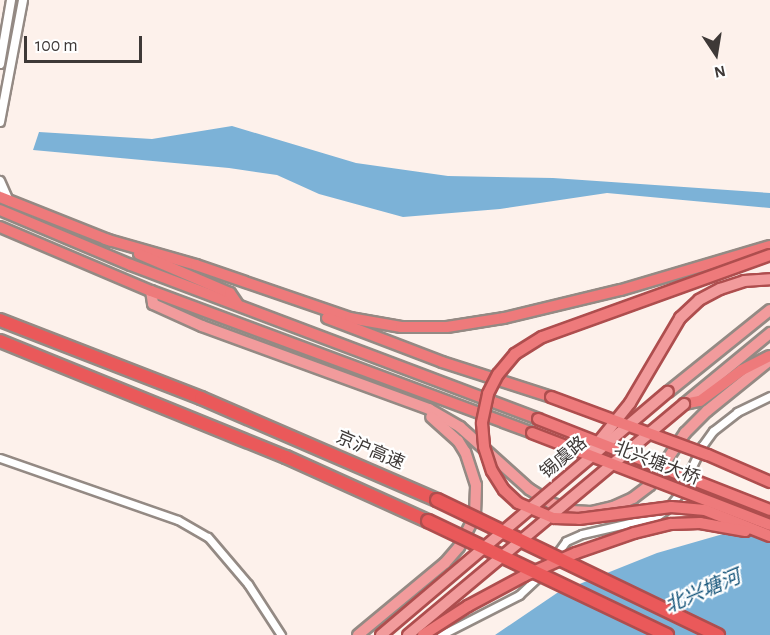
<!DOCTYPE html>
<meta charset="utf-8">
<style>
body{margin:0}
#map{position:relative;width:770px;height:635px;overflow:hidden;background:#fdf1eb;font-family:"Alegreya Sans","Noto Sans SC",sans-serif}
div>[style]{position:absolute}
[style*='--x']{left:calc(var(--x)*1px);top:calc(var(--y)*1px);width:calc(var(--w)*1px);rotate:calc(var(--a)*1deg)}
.water>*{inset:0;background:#7cb2d7}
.roads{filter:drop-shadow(2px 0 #948a84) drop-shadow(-2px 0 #948a84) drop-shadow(0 2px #948a84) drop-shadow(0 -2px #948a84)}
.minor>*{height:7px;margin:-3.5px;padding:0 3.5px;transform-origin:3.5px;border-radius:3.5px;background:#fff}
.tertiary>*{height:8px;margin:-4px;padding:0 4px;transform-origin:4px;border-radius:4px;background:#fff}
.primary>*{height:10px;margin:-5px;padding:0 5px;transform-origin:5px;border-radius:5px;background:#f29b9c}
.trunk>*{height:10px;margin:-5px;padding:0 5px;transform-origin:5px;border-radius:5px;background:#ee7a7b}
.motorway>*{height:12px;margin:-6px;padding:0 6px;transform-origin:6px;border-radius:6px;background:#ea595a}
.bridges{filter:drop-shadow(2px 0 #ae4e4e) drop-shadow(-2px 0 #ae4e4e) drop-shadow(0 2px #ae4e4e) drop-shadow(0 -2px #ae4e4e)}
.primary-bridge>*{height:10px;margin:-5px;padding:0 5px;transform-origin:5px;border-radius:5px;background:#f29b9c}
.trunk-bridge>*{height:10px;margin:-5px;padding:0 5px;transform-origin:5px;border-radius:5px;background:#ee7a7b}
.motorway-bridge>*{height:12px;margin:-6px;padding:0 6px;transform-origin:6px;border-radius:6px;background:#ea595a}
span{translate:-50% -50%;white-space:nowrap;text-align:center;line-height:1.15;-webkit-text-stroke:4.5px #fff;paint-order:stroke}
.street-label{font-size:18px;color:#3e3937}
.water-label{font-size:20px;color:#17567b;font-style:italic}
.north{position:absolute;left:686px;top:24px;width:60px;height:60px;-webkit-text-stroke:4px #fff;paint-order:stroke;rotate:168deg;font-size:16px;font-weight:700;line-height:24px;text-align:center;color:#3e3937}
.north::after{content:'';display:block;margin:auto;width:21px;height:27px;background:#3e3937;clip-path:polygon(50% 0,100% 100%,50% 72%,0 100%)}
.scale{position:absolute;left:24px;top:36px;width:118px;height:27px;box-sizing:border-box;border:3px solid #3e3937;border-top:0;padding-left:8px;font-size:18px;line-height:21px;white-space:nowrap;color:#3e3937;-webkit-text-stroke:4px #fff;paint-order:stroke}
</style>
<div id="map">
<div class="water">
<i style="clip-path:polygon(232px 126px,356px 163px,448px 176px,553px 178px,770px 193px,770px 208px,607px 193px,500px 209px,403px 217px,319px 194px,277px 175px,229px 168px,33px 150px,39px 132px,152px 139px)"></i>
<i style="clip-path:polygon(770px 506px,770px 635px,495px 635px,557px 593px,657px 553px,730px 532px)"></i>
</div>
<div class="roads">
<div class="minor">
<i style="--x:0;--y:458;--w:188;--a:19.2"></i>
<i style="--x:178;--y:520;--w:34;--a:30"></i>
<i style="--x:208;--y:537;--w:62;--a:49.6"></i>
<i style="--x:248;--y:584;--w:61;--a:57.1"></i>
<i style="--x:553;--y:559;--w:22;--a:-54"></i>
<i style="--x:566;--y:541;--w:17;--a:-24"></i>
<i style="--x:582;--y:534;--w:76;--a:-12.9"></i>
<i style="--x:656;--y:517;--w:15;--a:-37"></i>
<i style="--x:668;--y:508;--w:16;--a:-52"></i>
<i style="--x:678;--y:495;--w:55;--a:-63.9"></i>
<i style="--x:702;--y:446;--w:19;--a:-54"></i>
<i style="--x:713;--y:431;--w:31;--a:-38"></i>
<i style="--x:737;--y:412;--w:37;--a:-26"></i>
<i style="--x:441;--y:635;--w:88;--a:-27.1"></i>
<i style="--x:519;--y:595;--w:33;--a:-43"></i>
</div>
<div class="tertiary">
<i style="--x:0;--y:64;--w:65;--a:-80.2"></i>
<i style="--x:0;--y:122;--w:124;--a:-79.3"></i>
<i style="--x:0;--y:181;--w:22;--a:66"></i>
</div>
<div class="primary">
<i style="--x:151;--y:291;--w:13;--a:81"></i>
<i style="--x:153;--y:304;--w:54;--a:24.2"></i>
<i style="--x:202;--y:326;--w:242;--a:20.1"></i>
<i style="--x:429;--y:409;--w:36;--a:30"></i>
<i style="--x:460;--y:427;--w:93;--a:41.9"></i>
<i style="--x:529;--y:489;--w:26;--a:32"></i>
<i style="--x:551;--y:503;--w:22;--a:22"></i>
<i style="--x:571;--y:511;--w:20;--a:3"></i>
<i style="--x:591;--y:512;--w:23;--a:-13"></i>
<i style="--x:613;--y:507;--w:22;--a:-24"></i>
<i style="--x:633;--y:498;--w:21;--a:-37"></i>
<i style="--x:650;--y:485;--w:63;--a:-56.1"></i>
<i style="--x:685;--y:433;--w:31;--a:-45"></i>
<i style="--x:707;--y:411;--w:81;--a:-39"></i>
<i style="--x:668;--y:392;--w:131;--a:-38.8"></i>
<i style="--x:684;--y:404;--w:112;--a:-39.5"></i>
<i style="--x:358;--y:635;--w:113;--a:-39.6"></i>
<i style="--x:445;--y:563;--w:21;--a:-49"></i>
<i style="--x:459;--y:547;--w:36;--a:-63"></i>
<i style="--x:475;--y:515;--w:30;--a:-88"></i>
<i style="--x:476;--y:485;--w:35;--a:-108"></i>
<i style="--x:465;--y:452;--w:13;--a:-122"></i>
<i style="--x:458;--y:441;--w:36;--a:-138"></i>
</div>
<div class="trunk">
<i style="--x:0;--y:197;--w:119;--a:21.6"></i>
<i style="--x:0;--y:210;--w:142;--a:22.8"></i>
<i style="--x:131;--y:265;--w:435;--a:20.7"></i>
<i style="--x:0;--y:227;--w:164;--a:23"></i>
<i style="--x:151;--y:291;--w:407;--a:20.4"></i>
<i style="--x:105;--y:239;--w:95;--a:15.9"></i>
<i style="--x:196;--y:265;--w:163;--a:19"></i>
<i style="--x:350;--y:318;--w:52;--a:10"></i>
<i style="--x:401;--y:327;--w:46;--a:0"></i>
<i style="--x:447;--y:327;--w:58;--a:-9"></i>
<i style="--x:504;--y:318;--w:120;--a:-13.5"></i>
<i style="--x:621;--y:290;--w:155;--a:-16.5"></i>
<i style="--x:139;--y:254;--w:99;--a:23.2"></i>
<i style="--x:230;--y:293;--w:14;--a:56"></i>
<i style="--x:327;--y:318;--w:123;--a:20.9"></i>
<i style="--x:442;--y:362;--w:114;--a:17.8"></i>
<i style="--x:684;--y:404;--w:16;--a:-11"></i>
<i style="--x:700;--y:401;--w:52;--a:-36.4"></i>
<i style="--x:742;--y:370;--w:31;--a:-27"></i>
</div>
<div class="motorway">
<i style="--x:0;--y:320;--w:216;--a:21.2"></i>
<i style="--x:201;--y:398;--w:257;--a:23.4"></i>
<i style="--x:0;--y:341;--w:309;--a:22.1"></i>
<i style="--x:286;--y:457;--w:156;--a:24.3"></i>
</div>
</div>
<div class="bridges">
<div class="primary-bridge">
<i style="--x:593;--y:449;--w:59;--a:-51.2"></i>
<i style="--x:630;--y:403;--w:99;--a:-59.5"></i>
<i style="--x:680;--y:318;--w:26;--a:-43"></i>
<i style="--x:699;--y:300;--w:24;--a:-28"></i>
<i style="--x:720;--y:289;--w:25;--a:-18"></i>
<i style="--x:744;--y:281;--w:26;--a:-4"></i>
<i style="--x:381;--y:635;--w:376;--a:-40.3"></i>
<i style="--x:408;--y:635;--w:360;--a:-39.9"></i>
</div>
<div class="trunk-bridge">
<i style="--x:770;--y:255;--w:242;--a:160.2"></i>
<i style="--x:542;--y:337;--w:32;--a:148"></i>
<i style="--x:515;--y:354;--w:26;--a:130"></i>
<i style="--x:498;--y:374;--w:22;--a:117"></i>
<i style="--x:488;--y:394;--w:30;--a:102"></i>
<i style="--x:482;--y:423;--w:24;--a:85"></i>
<i style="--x:484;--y:447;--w:25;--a:72"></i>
<i style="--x:492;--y:471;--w:22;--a:58"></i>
<i style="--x:504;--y:490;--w:19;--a:43"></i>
<i style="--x:518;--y:503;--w:39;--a:23"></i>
<i style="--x:554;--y:518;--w:25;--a:2"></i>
<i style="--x:579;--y:519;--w:93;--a:-7.4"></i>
<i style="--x:671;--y:507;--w:34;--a:5"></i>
<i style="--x:705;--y:510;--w:70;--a:21.8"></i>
<i style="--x:551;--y:397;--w:167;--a:20.3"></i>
<i style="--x:708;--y:455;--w:68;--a:23.5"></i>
<i style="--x:538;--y:419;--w:249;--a:21.4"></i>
<i style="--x:532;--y:433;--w:255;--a:21.1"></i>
<i style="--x:423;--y:635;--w:54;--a:-32.8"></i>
<i style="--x:468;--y:606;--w:64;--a:-28.2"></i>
<i style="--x:524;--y:576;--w:57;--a:-23.9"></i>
<i style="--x:576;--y:553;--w:61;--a:-19"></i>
<i style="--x:634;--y:533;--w:38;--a:-14"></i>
<i style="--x:671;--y:524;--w:29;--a:-2"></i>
<i style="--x:700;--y:523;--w:46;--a:10.1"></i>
</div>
<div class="motorway-bridge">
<i style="--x:437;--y:500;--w:312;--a:25.7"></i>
<i style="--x:428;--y:521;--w:265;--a:25.5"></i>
</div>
</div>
<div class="street-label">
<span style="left:370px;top:451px;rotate:23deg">京沪高速</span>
<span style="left:564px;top:458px;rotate:-40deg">锡虞路</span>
<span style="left:657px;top:464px;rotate:21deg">北兴塘大桥</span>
</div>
<div class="water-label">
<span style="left:703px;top:592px;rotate:-23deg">北兴塘河</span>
</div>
<div class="north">N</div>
<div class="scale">100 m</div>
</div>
